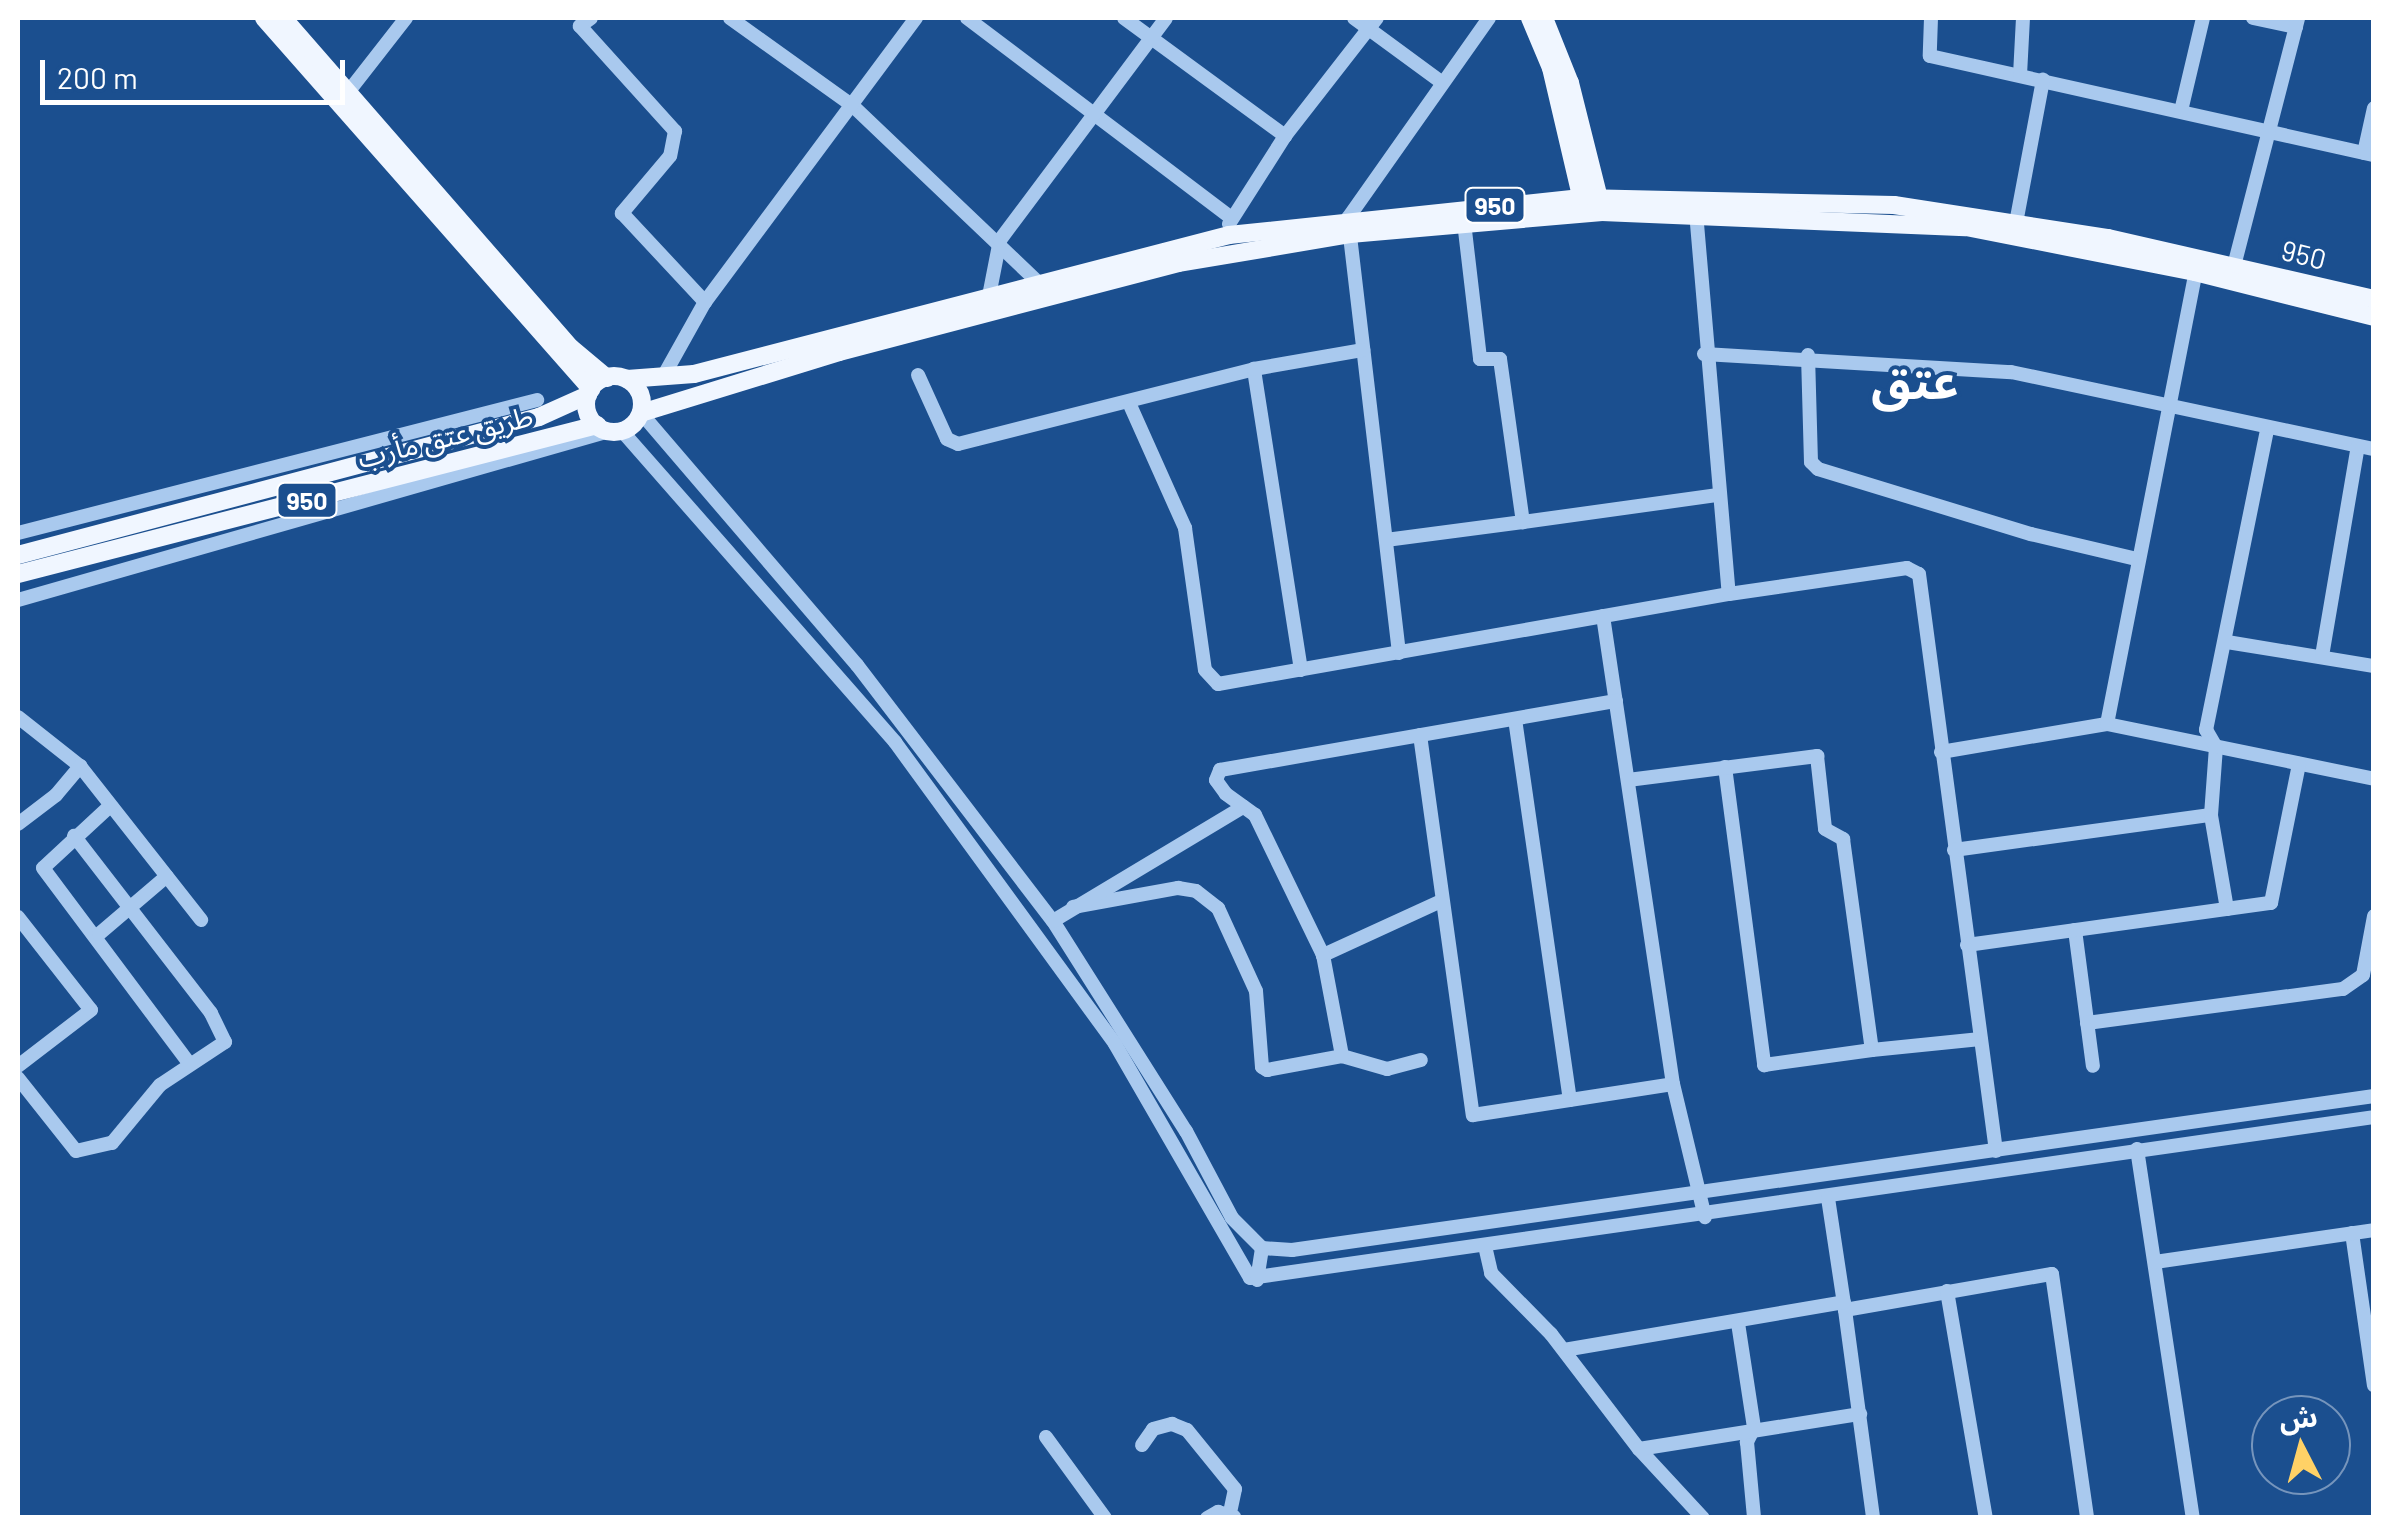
<!DOCTYPE html>
<meta charset="utf-8">
<style>
body{margin:0}
#map{position:relative;width:2391px;height:1535px;overflow:hidden;background:#1b4f8f;font-family:Barlow,"Noto Sans Arabic",sans-serif}
div>[style]{position:absolute}
[style*='--x']{left:calc(var(--x)*1px);top:calc(var(--y)*1px);width:calc(var(--w)*1px);rotate:calc(var(--a)*1deg)}
.minor>*{height:14px;margin:-7px;padding:0 7px;transform-origin:7px;border-radius:7px;background:#a9c9ee}
.major>*{height:18px;margin:-9px;padding:0 9px;transform-origin:9px;border-radius:9px;background:#f0f6ff}
.major>.ring{margin:-9px;padding:0;box-sizing:content-box;background:none;border:18px solid #f0f6ff;border-radius:50%}
span{translate:-50% -50%;white-space:nowrap;text-align:center;line-height:1.15;-webkit-text-stroke:8px #1b4f8f;paint-order:stroke}
.shield-label span{padding:2px 8px;background:#1b4f8f;border:2px solid;border-radius:8px;-webkit-text-stroke-width:0}
.shield-label{font-size:25px;color:#fff;font-weight:700}
.street-label{font-size:28px;color:#fff}
.town-label{font-size:48px;color:#fff;font-weight:700}
.frame{position:absolute;inset:0;border:20px solid #fff;pointer-events:none}
.north{position:absolute;left:2251px;top:1395px;width:100px;height:100px;box-sizing:border-box;background:#1b4f8f;border:2px solid #7695bc;border-radius:50%;rotate:354deg;font-size:28px;font-weight:700;line-height:40px;text-align:center;color:#fff}
.north::after{content:'';display:block;margin:auto;width:35px;height:45px;background:#ffd166;clip-path:polygon(50% 0,100% 100%,50% 72%,0 100%)}
.scale{position:absolute;left:40px;top:60px;width:305px;height:45px;box-sizing:border-box;border:5px solid #fff;border-top:0;padding-left:12px;font-size:30px;line-height:35px;white-space:nowrap;color:#fff;-webkit-text-stroke:8px #1b4f8f;paint-order:stroke}
</style>
<div id="map">
<div class="minor">
<i style="--x:591;--y:18;--w:14;--a:144"></i>
<i style="--x:580;--y:26;--w:142;--a:47.9"></i>
<i style="--x:675;--y:131;--w:25;--a:101"></i>
<i style="--x:670;--y:156;--w:75;--a:130.1"></i>
<i style="--x:622;--y:213;--w:122;--a:47"></i>
<i style="--x:730;--y:18;--w:151;--a:35.6"></i>
<i style="--x:853;--y:106;--w:257;--a:43.6"></i>
<i style="--x:967;--y:18;--w:328;--a:37.1"></i>
<i style="--x:1124;--y:18;--w:200;--a:36.2"></i>
<i style="--x:1354;--y:18;--w:108;--a:36.3"></i>
<i style="--x:1931;--y:18;--w:38;--a:92"></i>
<i style="--x:1930;--y:56;--w:455;--a:12.6"></i>
<i style="--x:2253;--y:18;--w:44;--a:11.8"></i>
<i style="--x:2020;--y:75;--w:57;--a:-87"></i>
<i style="--x:342;--y:100;--w:104;--a:-52"></i>
<i style="--x:2181;--y:111;--w:96;--a:-76.7"></i>
<i style="--x:2364;--y:153;--w:46;--a:-77.5"></i>
<i style="--x:1696;--y:212;--w:383;--a:85.1"></i>
<i style="--x:1464;--y:222;--w:138;--a:83.3"></i>
<i style="--x:1480;--y:359;--w:20;--a:0"></i>
<i style="--x:1500;--y:359;--w:165;--a:82"></i>
<i style="--x:1523;--y:522;--w:197;--a:-7.9"></i>
<i style="--x:2016;--y:223;--w:146;--a:-79.3"></i>
<i style="--x:1229;--y:224;--w:104;--a:-57.5"></i>
<i style="--x:1285;--y:136;--w:150;--a:-52.1"></i>
<i style="--x:2234;--y:266;--w:256;--a:-75.5"></i>
<i style="--x:989;--y:296;--w:57;--a:-78.9"></i>
<i style="--x:1000;--y:240;--w:277;--a:-53.2"></i>
<i style="--x:1704;--y:354;--w:308;--a:3.4"></i>
<i style="--x:2011;--y:372;--w:371;--a:12"></i>
<i style="--x:1808;--y:355;--w:107;--a:88.4"></i>
<i style="--x:1811;--y:462;--w:10;--a:45"></i>
<i style="--x:1818;--y:469;--w:223;--a:17"></i>
<i style="--x:2031;--y:534;--w:109;--a:13.3"></i>
<i style="--x:918;--y:375;--w:70;--a:65.6"></i>
<i style="--x:947;--y:439;--w:12;--a:24"></i>
<i style="--x:958;--y:444;--w:305;--a:-14.2"></i>
<i style="--x:663;--y:377;--w:86;--a:-60.8"></i>
<i style="--x:705;--y:302;--w:354;--a:-53.4"></i>
<i style="--x:1130;--y:405;--w:135;--a:65.9"></i>
<i style="--x:1185;--y:528;--w:143;--a:82"></i>
<i style="--x:1205;--y:670;--w:19;--a:47"></i>
<i style="--x:1218;--y:684;--w:519;--a:-9.99"></i>
<i style="--x:1729;--y:594;--w:180;--a:-8.3"></i>
<i style="--x:1907;--y:568;--w:13;--a:27"></i>
<i style="--x:1919;--y:574;--w:582;--a:82.4"></i>
<i style="--x:641;--y:413;--w:332;--a:49.4"></i>
<i style="--x:857;--y:665;--w:322;--a:52.6"></i>
<i style="--x:1053;--y:921;--w:249;--a:57.7"></i>
<i style="--x:1186;--y:1131;--w:98;--a:62.1"></i>
<i style="--x:1232;--y:1218;--w:42;--a:45"></i>
<i style="--x:1262;--y:1248;--w:30;--a:4"></i>
<i style="--x:1292;--y:1250;--w:1093;--a:-8.1"></i>
<i style="--x:622;--y:431;--w:414;--a:48.7"></i>
<i style="--x:895;--y:742;--w:374;--a:53.9"></i>
<i style="--x:1115;--y:1044;--w:270;--a:60"></i>
<i style="--x:1250;--y:1278;--w:1135;--a:-8.15"></i>
<i style="--x:18;--y:533;--w:536;--a:-14.37"></i>
<i style="--x:1386;--y:540;--w:138;--a:-7.5"></i>
<i style="--x:18;--y:600;--w:615;--a:-15.96"></i>
<i style="--x:1603;--y:616;--w:473;--a:81.5"></i>
<i style="--x:1673;--y:1084;--w:137;--a:76.5"></i>
<i style="--x:2227;--y:642;--w:149;--a:9.3"></i>
<i style="--x:1399;--y:653;--w:438;--a:-96.7"></i>
<i style="--x:1348;--y:218;--w:245;--a:-54.8"></i>
<i style="--x:2322;--y:656;--w:213;--a:-80.3"></i>
<i style="--x:1301;--y:670;--w:305;--a:-98.9"></i>
<i style="--x:1254;--y:369;--w:111;--a:-9.9"></i>
<i style="--x:18;--y:717;--w:79;--a:38.3"></i>
<i style="--x:80;--y:766;--w:196;--a:51.8"></i>
<i style="--x:1515;--y:719;--w:385;--a:81.8"></i>
<i style="--x:2107;--y:724;--w:469;--a:-78.9"></i>
<i style="--x:1420;--y:735;--w:384;--a:82.1"></i>
<i style="--x:1473;--y:1115;--w:202;--a:-8.8"></i>
<i style="--x:1941;--y:752;--w:168;--a:-9.6"></i>
<i style="--x:2107;--y:724;--w:273;--a:11.6"></i>
<i style="--x:1725;--y:767;--w:301;--a:82.5"></i>
<i style="--x:1764;--y:1065;--w:109;--a:-7.9"></i>
<i style="--x:1628;--y:780;--w:191;--a:-7.2"></i>
<i style="--x:1817;--y:756;--w:73;--a:83.7"></i>
<i style="--x:1825;--y:829;--w:21;--a:29"></i>
<i style="--x:1843;--y:839;--w:213;--a:82.2"></i>
<i style="--x:1872;--y:1050;--w:109;--a:-5.8"></i>
<i style="--x:110;--y:806;--w:91;--a:137.2"></i>
<i style="--x:43;--y:868;--w:244;--a:53.2"></i>
<i style="--x:18;--y:824;--w:48;--a:-37.3"></i>
<i style="--x:56;--y:795;--w:38;--a:-50"></i>
<i style="--x:1954;--y:850;--w:259;--a:-7.8"></i>
<i style="--x:1439;--y:902;--w:128;--a:155.4"></i>
<i style="--x:1323;--y:955;--w:156;--a:-115.9"></i>
<i style="--x:1255;--y:815;--w:36;--a:-144"></i>
<i style="--x:1226;--y:794;--w:17;--a:-126"></i>
<i style="--x:1216;--y:780;--w:11;--a:-68"></i>
<i style="--x:1220;--y:770;--w:402;--a:-9.9"></i>
<i style="--x:1073;--y:907;--w:107;--a:-10.3"></i>
<i style="--x:1178;--y:888;--w:18;--a:9"></i>
<i style="--x:1196;--y:891;--w:28;--a:38"></i>
<i style="--x:1218;--y:908;--w:91;--a:65.4"></i>
<i style="--x:1256;--y:991;--w:76;--a:85.5"></i>
<i style="--x:1262;--y:1067;--w:6;--a:31"></i>
<i style="--x:1267;--y:1070;--w:76;--a:-10.6"></i>
<i style="--x:1342;--y:1056;--w:47;--a:16.1"></i>
<i style="--x:1387;--y:1069;--w:35;--a:-15"></i>
<i style="--x:2227;--y:909;--w:95;--a:-99.7"></i>
<i style="--x:2211;--y:815;--w:68;--a:-85.8"></i>
<i style="--x:2216;--y:747;--w:20;--a:-120"></i>
<i style="--x:2206;--y:730;--w:307;--a:-78.5"></i>
<i style="--x:18;--y:917;--w:118;--a:51.9"></i>
<i style="--x:91;--y:1010;--w:92;--a:142.5"></i>
<i style="--x:1053;--y:921;--w:222;--a:-31"></i>
<i style="--x:2075;--y:930;--w:137;--a:82.5"></i>
<i style="--x:99;--y:934;--w:89;--a:-40.5"></i>
<i style="--x:1967;--y:945;--w:307;--a:-7.9"></i>
<i style="--x:2271;--y:903;--w:142;--a:-78.6"></i>
<i style="--x:1323;--y:955;--w:103;--a:79.3"></i>
<i style="--x:2087;--y:1023;--w:258;--a:-7.6"></i>
<i style="--x:2343;--y:989;--w:24;--a:-35"></i>
<i style="--x:2363;--y:975;--w:60;--a:-79.4"></i>
<i style="--x:18;--y:1078;--w:93;--a:51.5"></i>
<i style="--x:76;--y:1151;--w:37;--a:-13"></i>
<i style="--x:112;--y:1143;--w:75;--a:-50.4"></i>
<i style="--x:160;--y:1085;--w:78;--a:-33.5"></i>
<i style="--x:225;--y:1042;--w:32;--a:-116"></i>
<i style="--x:211;--y:1013;--w:224;--a:-127.7"></i>
<i style="--x:2137;--y:1149;--w:373;--a:81.4"></i>
<i style="--x:1828;--y:1198;--w:113;--a:81.4"></i>
<i style="--x:1845;--y:1310;--w:210;--a:-9.9"></i>
<i style="--x:2052;--y:1274;--w:246;--a:81.8"></i>
<i style="--x:2352;--y:1233;--w:154;--a:81.8"></i>
<i style="--x:1485;--y:1246;--w:28;--a:77"></i>
<i style="--x:1491;--y:1273;--w:86;--a:45.5"></i>
<i style="--x:1551;--y:1334;--w:145;--a:52.6"></i>
<i style="--x:1639;--y:1449;--w:94;--a:47.2"></i>
<i style="--x:2155;--y:1262;--w:221;--a:-8.3"></i>
<i style="--x:1257;--y:1280;--w:32;--a:-81"></i>
<i style="--x:1947;--y:1291;--w:230;--a:80.3"></i>
<i style="--x:1845;--y:1310;--w:210;--a:82.3"></i>
<i style="--x:1738;--y:1323;--w:106;--a:81.3"></i>
<i style="--x:1754;--y:1428;--w:16;--a:117"></i>
<i style="--x:1747;--y:1442;--w:76;--a:84.7"></i>
<i style="--x:1564;--y:1350;--w:284;--a:-9.7"></i>
<i style="--x:1046;--y:1437;--w:100;--a:53.9"></i>
<i style="--x:1142;--y:1445;--w:19;--a:-55"></i>
<i style="--x:1153;--y:1429;--w:20;--a:-15"></i>
<i style="--x:1172;--y:1424;--w:16;--a:22"></i>
<i style="--x:1187;--y:1430;--w:76;--a:50.9"></i>
<i style="--x:1235;--y:1489;--w:25;--a:102"></i>
<i style="--x:1639;--y:1449;--w:224;--a:-9"></i>
<i style="--x:1207;--y:1518;--w:13;--a:-29"></i>
<i style="--x:1218;--y:1512;--w:17;--a:17"></i>
</div>
<div class="major">
<i style="--x:264;--y:18;--w:495;--a:48.6"></i>
<i style="--x:283;--y:18;--w:438;--a:48.9"></i>
<i style="--x:571;--y:348;--w:47;--a:39.8"></i>
<i style="--x:1530;--y:18;--w:54;--a:67.2"></i>
<i style="--x:1551;--y:68;--w:145;--a:76.8"></i>
<i style="--x:1544;--y:18;--w:70;--a:68.2"></i>
<i style="--x:1570;--y:83;--w:127;--a:75.9"></i>
<i class="ring" style="left:586px;top:376px;width:38px;height:38px"></i>
<i style="--x:627;--y:379;--w:67;--a:-4.3"></i>
<i style="--x:694;--y:374;--w:553;--a:-14.56"></i>
<i style="--x:1229;--y:235;--w:354;--a:-6"></i>
<i style="--x:1581;--y:198;--w:313;--a:1.3"></i>
<i style="--x:1894;--y:205;--w:217;--a:8.8"></i>
<i style="--x:2108;--y:238;--w:273;--a:12.9"></i>
<i style="--x:641;--y:413;--w:207;--a:-17.1"></i>
<i style="--x:839;--y:352;--w:351;--a:-14.7"></i>
<i style="--x:1179;--y:263;--w:173;--a:-9.6"></i>
<i style="--x:1350;--y:234;--w:253;--a:-5"></i>
<i style="--x:1602;--y:212;--w:364;--a:2.4"></i>
<i style="--x:1966;--y:227;--w:233;--a:11.1"></i>
<i style="--x:2195;--y:272;--w:185;--a:14.1"></i>
<i style="--x:18;--y:555;--w:539;--a:-14.84"></i>
<i style="--x:539;--y:417;--w:54;--a:-24.2"></i>
<i style="--x:18;--y:574;--w:598;--a:-14.43"></i>
</div>
<div class="shield-label">
<span style="left:1495px;top:205px">950</span>
<span style="left:307px;top:500px">950</span>
</div>
<div class="street-label">
<span style="left:2304px;top:254px;rotate:14deg">950</span>
<span style="left:445px;top:436px;rotate:-14deg">طريق عتق مأرب</span>
</div>
<div class="town-label">
<span style="left:1915px;top:381px">عتق</span>
</div>
<div class="frame"></div>
<div class="north">ش</div>
<div class="scale">200 m</div>
</div>
